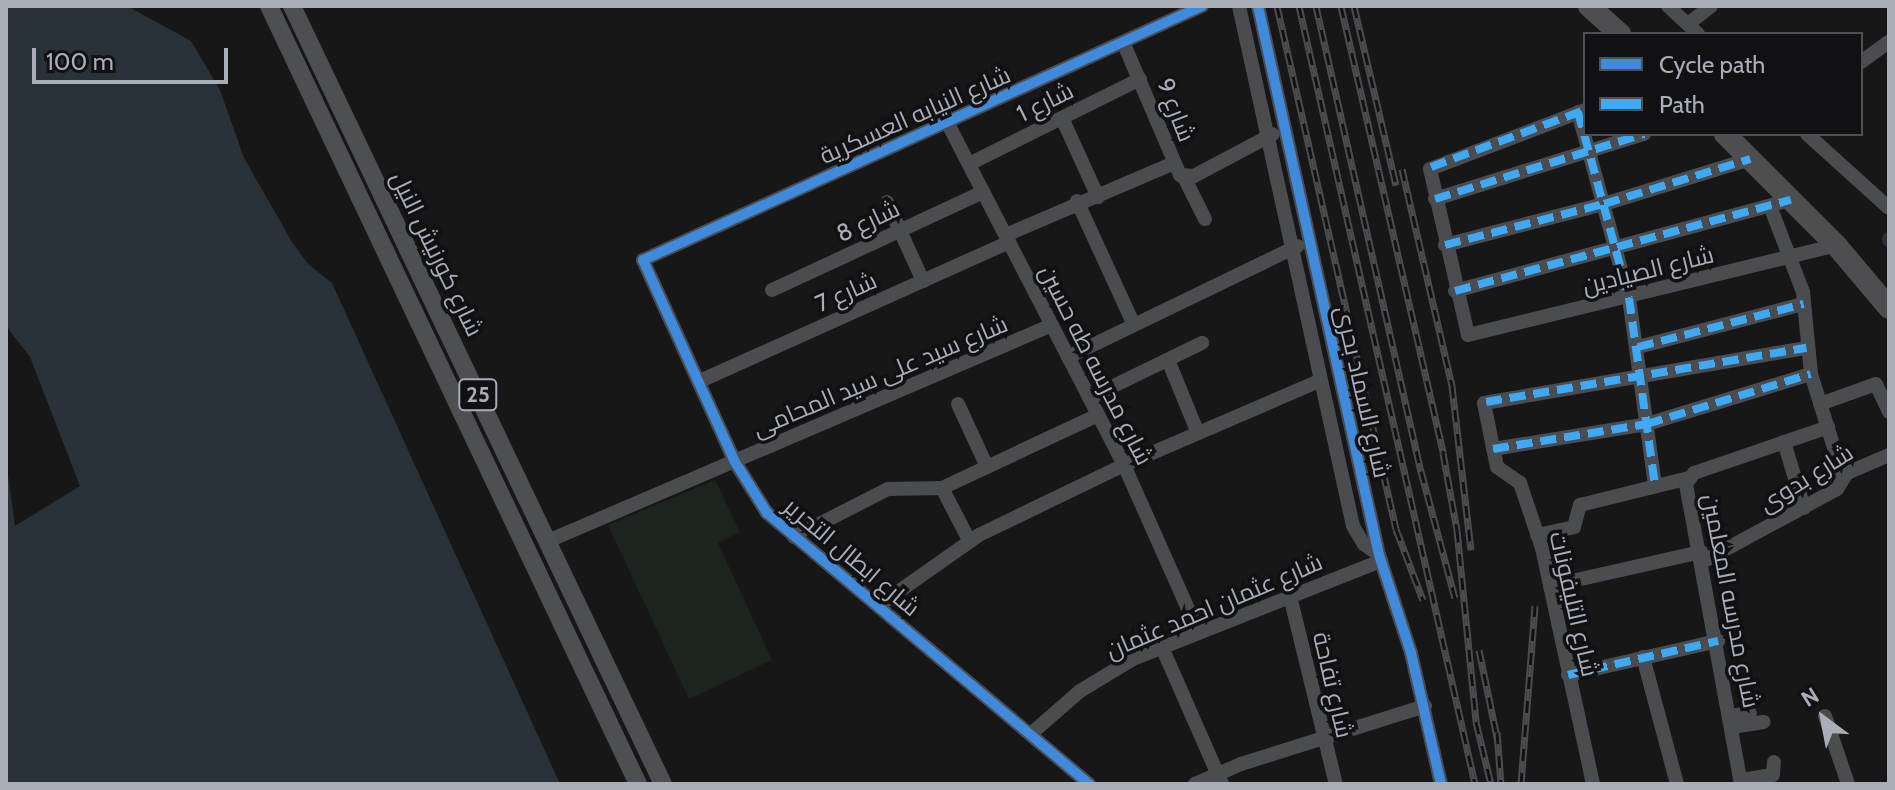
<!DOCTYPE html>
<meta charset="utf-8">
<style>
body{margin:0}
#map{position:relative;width:1895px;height:790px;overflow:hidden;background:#171717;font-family:Cabin,Cairo,sans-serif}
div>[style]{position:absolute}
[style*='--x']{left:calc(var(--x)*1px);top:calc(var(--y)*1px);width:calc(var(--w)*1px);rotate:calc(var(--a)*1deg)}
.green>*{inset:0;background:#1d241e}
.water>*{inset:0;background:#2a3239}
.canal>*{height:14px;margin:-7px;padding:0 7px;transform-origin:7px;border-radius:7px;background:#2a3239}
.minor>*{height:14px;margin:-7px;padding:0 7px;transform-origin:7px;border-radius:7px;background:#4b4c50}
.major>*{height:18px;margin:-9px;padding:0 9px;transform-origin:9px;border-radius:9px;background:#4d4f52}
.highway>*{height:22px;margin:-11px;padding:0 11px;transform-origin:11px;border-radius:11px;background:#4e4e51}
.rail>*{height:7px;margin-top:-3.5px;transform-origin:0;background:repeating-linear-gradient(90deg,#111113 0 12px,#4b4c4f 0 24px);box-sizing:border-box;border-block:2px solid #4b4c4f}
.quiet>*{height:8px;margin-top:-4px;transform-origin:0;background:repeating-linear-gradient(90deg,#3fa9f5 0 16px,transparent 0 24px)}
.cycleway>*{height:10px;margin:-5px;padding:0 5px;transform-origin:5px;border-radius:5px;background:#408adc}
span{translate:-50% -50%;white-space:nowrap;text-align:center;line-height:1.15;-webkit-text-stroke:7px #111113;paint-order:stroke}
.shield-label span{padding:2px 6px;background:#111113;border:2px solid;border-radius:6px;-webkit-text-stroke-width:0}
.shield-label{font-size:22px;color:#a8adb8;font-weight:700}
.street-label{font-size:24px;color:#a8adb8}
.frame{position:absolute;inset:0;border:8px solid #a8adb8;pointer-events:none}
.legend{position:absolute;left:1583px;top:32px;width:280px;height:104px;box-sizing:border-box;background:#111113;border:2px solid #4d4f55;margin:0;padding:10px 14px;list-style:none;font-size:24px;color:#a8adb8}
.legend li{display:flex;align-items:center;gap:16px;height:40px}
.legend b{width:40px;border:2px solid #4d4f55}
.north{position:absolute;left:1783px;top:678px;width:80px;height:80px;-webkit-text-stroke:6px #111113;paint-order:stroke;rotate:328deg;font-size:22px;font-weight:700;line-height:32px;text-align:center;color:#a8adb8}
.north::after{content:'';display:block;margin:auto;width:28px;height:36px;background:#a8adb8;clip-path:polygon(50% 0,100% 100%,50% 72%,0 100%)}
.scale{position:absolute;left:32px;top:48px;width:196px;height:36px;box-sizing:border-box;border:4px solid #a8adb8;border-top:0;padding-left:10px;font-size:24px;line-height:28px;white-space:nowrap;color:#a8adb8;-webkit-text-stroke:6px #111113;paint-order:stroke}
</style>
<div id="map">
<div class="green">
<i style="clip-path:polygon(715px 480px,740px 532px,718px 543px,772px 660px,689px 699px,608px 525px)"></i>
</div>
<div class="water">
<i style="clip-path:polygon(6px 6px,127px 6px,191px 41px,220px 90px,244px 158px,292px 242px,308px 264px,332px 283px,560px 784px,6px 784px,6px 461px,15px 526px,80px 486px,30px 357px,6px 326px)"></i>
</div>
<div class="canal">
<i style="--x:1889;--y:239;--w:1;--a:90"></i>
</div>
<div class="minor">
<i style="--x:1239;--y:6;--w:532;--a:77.63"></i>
<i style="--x:1353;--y:526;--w:21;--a:59"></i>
<i style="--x:1364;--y:544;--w:19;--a:36"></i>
<i style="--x:1258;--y:6;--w:562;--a:77.57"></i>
<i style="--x:1379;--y:555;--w:103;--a:71.9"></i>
<i style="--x:1411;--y:653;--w:134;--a:77.1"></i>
<i style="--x:1668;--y:6;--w:41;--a:43"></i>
<i style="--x:1688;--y:24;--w:29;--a:-38"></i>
<i style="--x:1123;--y:42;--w:145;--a:66.8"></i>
<i style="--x:1180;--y:175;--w:14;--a:4"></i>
<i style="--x:1194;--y:176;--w:89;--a:-28"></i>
<i style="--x:1861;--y:62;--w:34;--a:-36"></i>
<i style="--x:1585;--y:110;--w:166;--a:159.2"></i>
<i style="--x:1430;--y:169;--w:170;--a:77.1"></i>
<i style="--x:1468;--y:335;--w:379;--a:-13.7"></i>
<i style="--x:1578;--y:112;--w:193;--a:74.7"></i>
<i style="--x:1629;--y:298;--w:190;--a:82.1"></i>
<i style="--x:1062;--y:118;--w:87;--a:65.5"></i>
<i style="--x:947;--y:122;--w:386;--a:62.7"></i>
<i style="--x:1124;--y:465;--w:182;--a:66"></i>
<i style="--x:1807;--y:134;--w:110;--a:42.1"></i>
<i style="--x:969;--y:164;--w:191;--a:-26.4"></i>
<i style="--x:1184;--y:177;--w:47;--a:63.4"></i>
<i style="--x:1435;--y:199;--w:219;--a:-17.3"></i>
<i style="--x:1077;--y:201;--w:136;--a:65.3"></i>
<i style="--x:887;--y:202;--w:87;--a:65.5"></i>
<i style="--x:1770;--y:206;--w:92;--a:69"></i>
<i style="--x:1803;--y:292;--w:82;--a:84.4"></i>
<i style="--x:1811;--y:374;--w:108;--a:72.7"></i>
<i style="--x:1006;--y:235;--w:181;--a:-23.2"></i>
<i style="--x:1445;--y:245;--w:164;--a:-14.5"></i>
<i style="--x:1604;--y:204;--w:153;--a:-17.1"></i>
<i style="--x:772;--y:290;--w:233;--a:-24.9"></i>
<i style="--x:1455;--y:291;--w:348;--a:-15.2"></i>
<i style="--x:1638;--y:347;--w:171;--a:-14.6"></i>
<i style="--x:1068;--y:357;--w:255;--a:-25.8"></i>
<i style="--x:1168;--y:360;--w:79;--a:67.7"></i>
<i style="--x:700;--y:381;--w:339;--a:-24.2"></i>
<i style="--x:1089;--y:398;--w:126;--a:-26"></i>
<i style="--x:958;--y:404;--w:69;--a:65.3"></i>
<i style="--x:1820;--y:404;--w:59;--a:-19.7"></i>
<i style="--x:1876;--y:384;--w:31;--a:65"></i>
<i style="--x:1784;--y:442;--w:69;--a:73.1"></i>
<i style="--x:1493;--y:449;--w:156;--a:-9.2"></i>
<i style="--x:1647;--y:424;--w:171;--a:-17"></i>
<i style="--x:942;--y:488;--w:59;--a:62.6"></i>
<i style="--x:1537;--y:535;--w:38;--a:-12"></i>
<i style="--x:1574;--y:527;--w:23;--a:-75"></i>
<i style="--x:1580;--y:505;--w:112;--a:-13.9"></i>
<i style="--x:794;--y:537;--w:106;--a:-27.1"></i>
<i style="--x:888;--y:489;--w:54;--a:-1.1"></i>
<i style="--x:942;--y:488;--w:172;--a:-25.1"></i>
<i style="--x:548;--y:541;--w:548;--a:-23.2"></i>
<i style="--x:1704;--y:561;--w:151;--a:-28.4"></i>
<i style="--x:1837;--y:489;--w:19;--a:-58"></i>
<i style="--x:1847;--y:473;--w:46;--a:-23.2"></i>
<i style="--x:1550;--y:586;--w:155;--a:-12.7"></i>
<i style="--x:1290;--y:596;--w:194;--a:76.3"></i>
<i style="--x:878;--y:606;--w:123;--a:-35.1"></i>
<i style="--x:979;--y:535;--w:161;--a:-25.8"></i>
<i style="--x:1124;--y:465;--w:212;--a:-23.3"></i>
<i style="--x:1161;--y:645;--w:152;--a:66.3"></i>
<i style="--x:1643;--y:657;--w:131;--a:75"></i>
<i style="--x:1568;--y:675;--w:154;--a:-12.8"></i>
<i style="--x:1731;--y:716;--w:19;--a:-9"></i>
<i style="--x:1825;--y:716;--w:72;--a:71.3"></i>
<i style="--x:1732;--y:727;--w:32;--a:-9"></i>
<i style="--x:1033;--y:732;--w:62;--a:-41.1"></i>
<i style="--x:1080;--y:691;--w:62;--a:-31.1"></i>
<i style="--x:1133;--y:659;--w:267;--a:-21.6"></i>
<i style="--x:1741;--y:780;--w:32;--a:-9"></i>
<i style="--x:1773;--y:775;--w:13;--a:-86"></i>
<i style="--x:1089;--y:784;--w:421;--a:-139.9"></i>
<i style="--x:767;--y:513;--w:60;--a:-122.1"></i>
<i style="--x:735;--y:462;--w:222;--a:-114.5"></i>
<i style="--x:643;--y:260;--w:614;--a:-24.44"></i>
<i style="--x:1195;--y:784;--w:50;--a:-23.5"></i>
<i style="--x:1241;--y:764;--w:193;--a:-17.5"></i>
<i style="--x:1593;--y:784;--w:241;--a:-102.2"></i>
<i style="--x:1542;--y:548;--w:69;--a:-108.7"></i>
<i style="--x:1520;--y:483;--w:28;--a:-145"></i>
<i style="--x:1497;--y:467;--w:65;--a:-101.5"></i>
<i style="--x:1484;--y:403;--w:327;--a:-9.7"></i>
<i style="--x:1741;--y:784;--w:305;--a:-100.4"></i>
<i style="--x:1686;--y:484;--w:14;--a:-54"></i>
<i style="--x:1694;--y:473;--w:142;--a:-18.9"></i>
</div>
<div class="major">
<i style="--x:269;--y:6;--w:861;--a:64.63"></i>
<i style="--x:292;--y:6;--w:862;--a:64.51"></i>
</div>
<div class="highway">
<i style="--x:1589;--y:6;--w:42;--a:42.1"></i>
<i style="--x:1725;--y:134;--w:157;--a:45"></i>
<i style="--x:1836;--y:245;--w:82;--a:49.9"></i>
</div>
<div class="rail">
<i style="--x:1277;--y:6;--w:536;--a:77.18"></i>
<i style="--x:1396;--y:529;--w:76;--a:69.2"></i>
<i style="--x:1299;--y:6;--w:798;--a:77.25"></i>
<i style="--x:1316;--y:6;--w:477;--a:77.3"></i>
<i style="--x:1421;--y:471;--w:131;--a:75"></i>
<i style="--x:1341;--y:6;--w:458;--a:77.1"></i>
<i style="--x:1443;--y:453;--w:78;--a:79.7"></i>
<i style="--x:1457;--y:530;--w:193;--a:84.3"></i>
<i style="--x:1476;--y:722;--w:64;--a:76.4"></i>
<i style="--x:1354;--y:6;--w:184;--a:76.8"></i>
<i style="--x:1402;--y:169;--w:223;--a:77"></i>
<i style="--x:1452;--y:386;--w:165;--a:83.4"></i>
<i style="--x:1479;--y:650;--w:94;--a:78.3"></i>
<i style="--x:1497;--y:732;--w:52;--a:85.6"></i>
<i style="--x:1521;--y:784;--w:179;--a:-85.5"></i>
</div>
<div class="quiet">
<i style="--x:1578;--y:112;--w:193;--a:74.7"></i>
<i style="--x:1629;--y:298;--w:190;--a:82.1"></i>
<i style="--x:1431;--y:167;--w:164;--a:-20.3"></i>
<i style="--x:1435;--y:199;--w:219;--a:-17.3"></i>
<i style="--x:1445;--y:245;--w:164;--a:-14.5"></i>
<i style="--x:1604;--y:204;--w:153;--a:-17.1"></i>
<i style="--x:1455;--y:291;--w:348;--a:-15.2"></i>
<i style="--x:1638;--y:347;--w:171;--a:-14.6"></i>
<i style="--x:1486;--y:402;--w:325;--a:-9.6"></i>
<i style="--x:1493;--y:449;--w:156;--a:-9.2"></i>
<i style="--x:1647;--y:424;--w:171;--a:-17"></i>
<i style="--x:1568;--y:675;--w:154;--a:-12.8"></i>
</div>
<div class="cycleway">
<i style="--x:1258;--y:6;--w:562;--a:77.57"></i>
<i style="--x:1379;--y:555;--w:103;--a:71.9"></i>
<i style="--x:1411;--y:653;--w:134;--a:77.1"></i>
<i style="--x:1089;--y:784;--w:421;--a:-139.9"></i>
<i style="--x:767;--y:513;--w:60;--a:-122.1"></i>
<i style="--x:735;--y:462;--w:222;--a:-114.5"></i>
<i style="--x:643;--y:260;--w:614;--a:-24.44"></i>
</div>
<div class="shield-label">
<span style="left:478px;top:395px">25</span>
</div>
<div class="street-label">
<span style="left:1045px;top:102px;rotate:-26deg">شارع 1</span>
<span style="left:1176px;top:110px;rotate:69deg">شارع 9</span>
<span style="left:915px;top:115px;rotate:-24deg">شارع النيابه العسكرية</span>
<span style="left:868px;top:221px;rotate:-25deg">شارع 8</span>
<span style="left:437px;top:254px;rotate:64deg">شارع كورنيش النيل</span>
<span style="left:1648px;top:270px;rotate:-14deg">شارع الصيادين</span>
<span style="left:846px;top:292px;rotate:-24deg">شارع 7</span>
<span style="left:1096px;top:365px;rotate:63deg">شارع مدرسه طه حسين</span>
<span style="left:880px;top:376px;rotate:-23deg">شارع سيد على سيد المحامى</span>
<span style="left:1363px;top:392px;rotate:77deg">شارع السماد بحرى</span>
<span style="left:1806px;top:478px;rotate:-32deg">شارع بدوى</span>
<span style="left:852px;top:557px;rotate:40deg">شارع ابطال التحرير</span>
<span style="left:1731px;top:601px;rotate:79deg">شارع مدرسه المعلمين</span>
<span style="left:1574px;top:604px;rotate:77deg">شارع التليفونات</span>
<span style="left:1214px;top:606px;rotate:-23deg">شارع عثمان احمد عثمان</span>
<span style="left:1333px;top:685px;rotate:77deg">شارع تفاحة</span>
</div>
<div class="frame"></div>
<ul class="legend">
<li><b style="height:10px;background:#408adc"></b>Cycle path</li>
<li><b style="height:10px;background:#3fa9f5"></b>Path</li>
</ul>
<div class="north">N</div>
<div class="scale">100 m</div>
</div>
